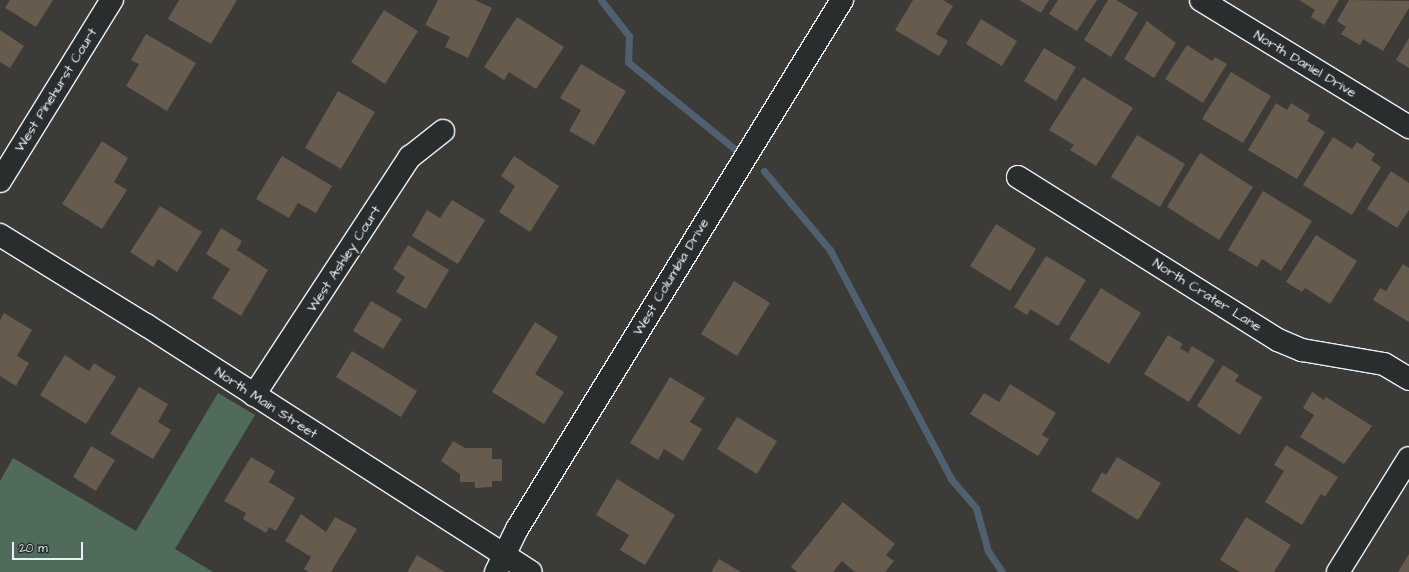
<!DOCTYPE html>
<style>
body{margin:0}
#map{position:relative;width:1409px;height:572px;overflow:hidden;background:#3c3b37;font-family:"Architects Daughter",sans-serif}
div>[style]{position:absolute}
[style*='--x']{left:calc(var(--x)*1px);top:calc(var(--y)*1px);width:calc(var(--w)*1px);rotate:calc(var(--a)*1deg)}
.green>*{inset:0;background:#506b59}
.stream>*{height:7px;margin:-3.5px;padding:0 3.5px;transform-origin:3.5px;border-radius:3.5px;background:#4f6171}
.building>*{inset:0;background:#665b4d}
.roads{filter:drop-shadow(1px 0 #e8f1f8) drop-shadow(-1px 0 #e8f1f8) drop-shadow(0 1px #e8f1f8) drop-shadow(0 -1px #e8f1f8)}
.street>*{height:22px;margin:-11px;padding:0 11px;transform-origin:11px;border-radius:11px;background:#2a2d2e}
.secondary>*{height:22px;margin:-11px;padding:0 11px;transform-origin:11px;border-radius:11px;background:#2a2d2e}
span{translate:-50% -50%;white-space:nowrap;text-align:center;line-height:1.15;-webkit-text-stroke:4px #2a2d2e;paint-order:stroke}
.street-label{font-size:14px;color:#e8f1f8}
.scale{position:absolute;left:12px;top:542px;width:71px;height:18px;box-sizing:border-box;border:2px solid #e8f1f8;border-top:0;padding-left:5px;font-size:12px;line-height:14px;white-space:nowrap;color:#e8f1f8;-webkit-text-stroke:3px #2a2d2e;paint-order:stroke}
</style>
<div id="map">
<div class="green">
<i style="clip-path:polygon(218px 393px,255px 415px,175px 549px,213px 572px,0 572px,0 481px,13px 458px,136px 531px)"></i>
</div>
<div class="stream">
<i style="--x:601;--y:0;--w:46;--a:52.1"></i>
<i style="--x:629;--y:36;--w:26;--a:92"></i>
<i style="--x:628;--y:62;--w:139;--a:39.2"></i>
<i style="--x:764;--y:171;--w:103;--a:50.1"></i>
<i style="--x:830;--y:250;--w:259;--a:62.1"></i>
<i style="--x:951;--y:479;--w:38;--a:49"></i>
<i style="--x:976;--y:508;--w:45;--a:74.4"></i>
<i style="--x:988;--y:551;--w:25;--a:56"></i>
</div>
<div class="building">
<i style="clip-path:polygon(10px 0,53px 0,36px 27px,5px 8px)"></i>
<i style="clip-path:polygon(179px 0,237px 0,211px 44px,168px 19px)"></i>
<i style="clip-path:polygon(438px 0,475px 0,492px 8px,468px 58px,445px 47px,450px 37px,425px 25px)"></i>
<i style="clip-path:polygon(913px 0,943px 0,953px 6px,936px 34px,948px 41px,939px 56px,895px 30px)"></i>
<i style="clip-path:polygon(1019px 0,1049px 0,1041px 13px)"></i>
<i style="clip-path:polygon(1058px 0,1097px 0,1077px 31px,1049px 14px)"></i>
<i style="clip-path:polygon(1108px 0,1116px 0,1138px 13px,1111px 57px,1084px 40px)"></i>
<i style="clip-path:polygon(1299px 0,1339px 0,1324px 25px,1311px 17px,1315px 10px)"></i>
<i style="clip-path:polygon(1349px 0,1409px 1px,1409px 8px,1383px 51px,1363px 39px,1360px 45px,1341px 34px,1346px 27px,1337px 21px)"></i>
<i style="clip-path:polygon(384px 10px,418px 31px,385px 84px,351px 62px)"></i>
<i style="clip-path:polygon(517px 17px,564px 47px,536px 89px,509px 72px,504px 80px,484px 67px)"></i>
<i style="clip-path:polygon(981px 19px,1017px 41px,1002px 66px,966px 44px)"></i>
<i style="clip-path:polygon(1147px 21px,1176px 43px,1154px 78px,1124px 59px)"></i>
<i style="clip-path:polygon(0 30px,24px 46px,10px 68px,0 62px)"></i>
<i style="clip-path:polygon(146px 34px,196px 63px,167px 111px,126px 86px,139px 64px,131px 60px)"></i>
<i style="clip-path:polygon(1409px 38px,1409px 68px,1396px 60px)"></i>
<i style="clip-path:polygon(1187px 45px,1212px 61px,1215px 57px,1227px 64px,1203px 103px,1165px 79px)"></i>
<i style="clip-path:polygon(1044px 48px,1076px 67px,1056px 101px,1024px 81px)"></i>
<i style="clip-path:polygon(581px 64px,626px 91px,594px 145px,569px 131px,581px 110px,560px 98px)"></i>
<i style="clip-path:polygon(1231px 72px,1271px 96px,1243px 143px,1202px 119px)"></i>
<i style="clip-path:polygon(1083px 77px,1133px 108px,1096px 166px,1070px 150px,1074px 145px,1049px 130px)"></i>
<i style="clip-path:polygon(338px 91px,375px 112px,341px 169px,305px 148px)"></i>
<i style="clip-path:polygon(1276px 103px,1287px 110px,1291px 103px,1310px 115px,1307px 121px,1325px 132px,1297px 179px,1248px 150px)"></i>
<i style="clip-path:polygon(1137px 135px,1185px 164px,1160px 207px,1111px 177px)"></i>
<i style="clip-path:polygon(1333px 137px,1352px 149px,1357px 142px,1375px 154px,1371px 160px,1381px 167px,1352px 215px,1303px 185px)"></i>
<i style="clip-path:polygon(102px 141px,128px 158px,114px 182px,127px 190px,102px 229px,62px 204px)"></i>
<i style="clip-path:polygon(1200px 153px,1253px 187px,1219px 240px,1167px 207px)"></i>
<i style="clip-path:polygon(282px 156px,332px 186px,316px 213px,298px 203px,289px 218px,256px 199px)"></i>
<i style="clip-path:polygon(514px 156px,559px 186px,530px 232px,499px 212px,515px 186px,501px 176px)"></i>
<i style="clip-path:polygon(1391px 171px,1409px 183px,1409px 210px,1397px 228px,1367px 209px)"></i>
<i style="clip-path:polygon(1263px 191px,1312px 221px,1281px 271px,1262px 259px,1257px 267px,1228px 250px)"></i>
<i style="clip-path:polygon(452px 200px,485px 220px,458px 264px,412px 236px,427px 210px,440px 218px)"></i>
<i style="clip-path:polygon(160px 206px,202px 232px,177px 272px,158px 259px,153px 267px,130px 252px)"></i>
<i style="clip-path:polygon(996px 224px,1036px 249px,1010px 291px,970px 266px)"></i>
<i style="clip-path:polygon(221px 228px,242px 241px,237px 250px,268px 270px,241px 316px,212px 298px,230px 269px,206px 254px)"></i>
<i style="clip-path:polygon(1316px 235px,1357px 261px,1330px 304px,1305px 288px,1302px 292px,1286px 282px)"></i>
<i style="clip-path:polygon(408px 245px,449px 270px,426px 309px,396px 292px,405px 277px,393px 269px)"></i>
<i style="clip-path:polygon(1046px 256px,1086px 280px,1058px 326px,1030px 309px,1027px 315px,1014px 307px)"></i>
<i style="clip-path:polygon(1403px 264px,1409px 268px,1409px 322px,1373px 300px,1380px 288px,1386px 291px)"></i>
<i style="clip-path:polygon(734px 281px,770px 303px,737px 356px,701px 334px)"></i>
<i style="clip-path:polygon(1101px 288px,1141px 313px,1109px 364px,1069px 339px)"></i>
<i style="clip-path:polygon(371px 301px,402px 319px,383px 349px,353px 331px)"></i>
<i style="clip-path:polygon(4px 313px,32px 330px,17px 356px,29px 363px,16px 386px,0 376px,0 320px)"></i>
<i style="clip-path:polygon(535px 322px,558px 337px,535px 374px,564px 392px,544px 424px,492px 392px)"></i>
<i style="clip-path:polygon(1168px 335px,1183px 344px,1180px 348px,1188px 353px,1192px 346px,1215px 360px,1189px 402px,1144px 374px)"></i>
<i style="clip-path:polygon(352px 351px,417px 391px,401px 417px,336px 377px)"></i>
<i style="clip-path:polygon(65px 355px,89px 371px,94px 363px,116px 377px,86px 424px,40px 395px)"></i>
<i style="clip-path:polygon(1223px 365px,1239px 375px,1235px 381px,1262px 397px,1240px 435px,1197px 406px)"></i>
<i style="clip-path:polygon(670px 377px,705px 398px,690px 422px,702px 429px,683px 461px,664px 449px,658px 460px,630px 443px)"></i>
<i style="clip-path:polygon(1010px 384px,1056px 413px,1042px 435px,1049px 439px,1038px 456px,970px 414px,984px 393px,999px 402px)"></i>
<i style="clip-path:polygon(139px 387px,168px 404px,158px 422px,171px 430px,153px 459px,110px 434px)"></i>
<i style="clip-path:polygon(1312px 392px,1324px 400px,1326px 397px,1372px 426px,1344px 464px,1300px 437px,1314px 415px,1303px 408px)"></i>
<i style="clip-path:polygon(737px 417px,777px 441px,757px 474px,717px 449px)"></i>
<i style="clip-path:polygon(453px 441px,465px 448px,492px 448px,492px 459px,502px 459px,502px 481px,492px 481px,492px 487px,475px 488px,475px 482px,460px 482px,460px 474px,441px 461px)"></i>
<i style="clip-path:polygon(1286px 445px,1338px 477px,1325px 497px,1321px 494px,1302px 525px,1265px 502px,1284px 471px,1274px 465px)"></i>
<i style="clip-path:polygon(91px 446px,115px 460px,96px 491px,73px 477px)"></i>
<i style="clip-path:polygon(251px 457px,275px 471px,269px 482px,295px 498px,276px 531px,269px 527px,266px 533px,243px 519px,246px 513px,224px 501px)"></i>
<i style="clip-path:polygon(1117px 457px,1161px 483px,1138px 520px,1091px 491px,1102px 472px,1106px 475px)"></i>
<i style="clip-path:polygon(617px 479px,675px 515px,645px 565px,620px 550px,629px 535px,596px 515px)"></i>
<i style="clip-path:polygon(843px 502px,895px 544px,886px 555px,894px 561px,885px 572px,855px 572px,842px 561px,833px 572px,797px 572px,791px 567px)"></i>
<i style="clip-path:polygon(301px 514px,326px 532px,335px 517px,357px 529px,331px 572px,309px 572px,304px 569px,311px 557px,285px 541px)"></i>
<i style="clip-path:polygon(1246px 517px,1291px 545px,1274px 572px,1240px 572px,1220px 560px)"></i>
<i style="clip-path:polygon(1409px 554px,1409px 572px,1398px 572px)"></i>
<i style="clip-path:polygon(417px 555px,445px 572px,407px 572px)"></i>
<i style="clip-path:polygon(719px 559px,741px 572px,711px 572px)"></i>
</div>
<div class="roads">
<div class="street">
<i style="--x:1201;--y:0;--w:244;--a:31.4"></i>
<i style="--x:1018;--y:177;--w:307;--a:32.1"></i>
<i style="--x:1278;--y:340;--w:26;--a:23"></i>
<i style="--x:1302;--y:350;--w:83;--a:9.7"></i>
<i style="--x:1384;--y:364;--w:29;--a:31"></i>
<i style="--x:0;--y:181;--w:213;--a:-58.3"></i>
<i style="--x:254;--y:395;--w:285;--a:-56.8"></i>
<i style="--x:410;--y:157;--w:42;--a:-38.2"></i>
<i style="--x:496;--y:572;--w:48;--a:-64"></i>
<i style="--x:517;--y:529;--w:621;--a:-58.43"></i>
<i style="--x:1338;--y:572;--w:134;--a:-58.1"></i>
</div>
<div class="secondary">
<i style="--x:0;--y:235;--w:172;--a:31.7"></i>
<i style="--x:146;--y:325;--w:457;--a:32.7"></i>
</div>
</div>
<div class="street-label">
<span style="left:1305px;top:64px;rotate:31deg">North Daniel Drive</span>
<span style="left:56px;top:90px;rotate:-58deg">West Pinehurst Court</span>
<span style="left:344px;top:259px;rotate:-57deg">West Ashley Court</span>
<span style="left:671px;top:277px;rotate:-59deg">West Columbia Drive</span>
<span style="left:1207px;top:295px;rotate:32deg">North Crater Lane</span>
<span style="left:266px;top:403px;rotate:33deg">North Main Street</span>
</div>
<div class="scale">20 m</div>
</div>
